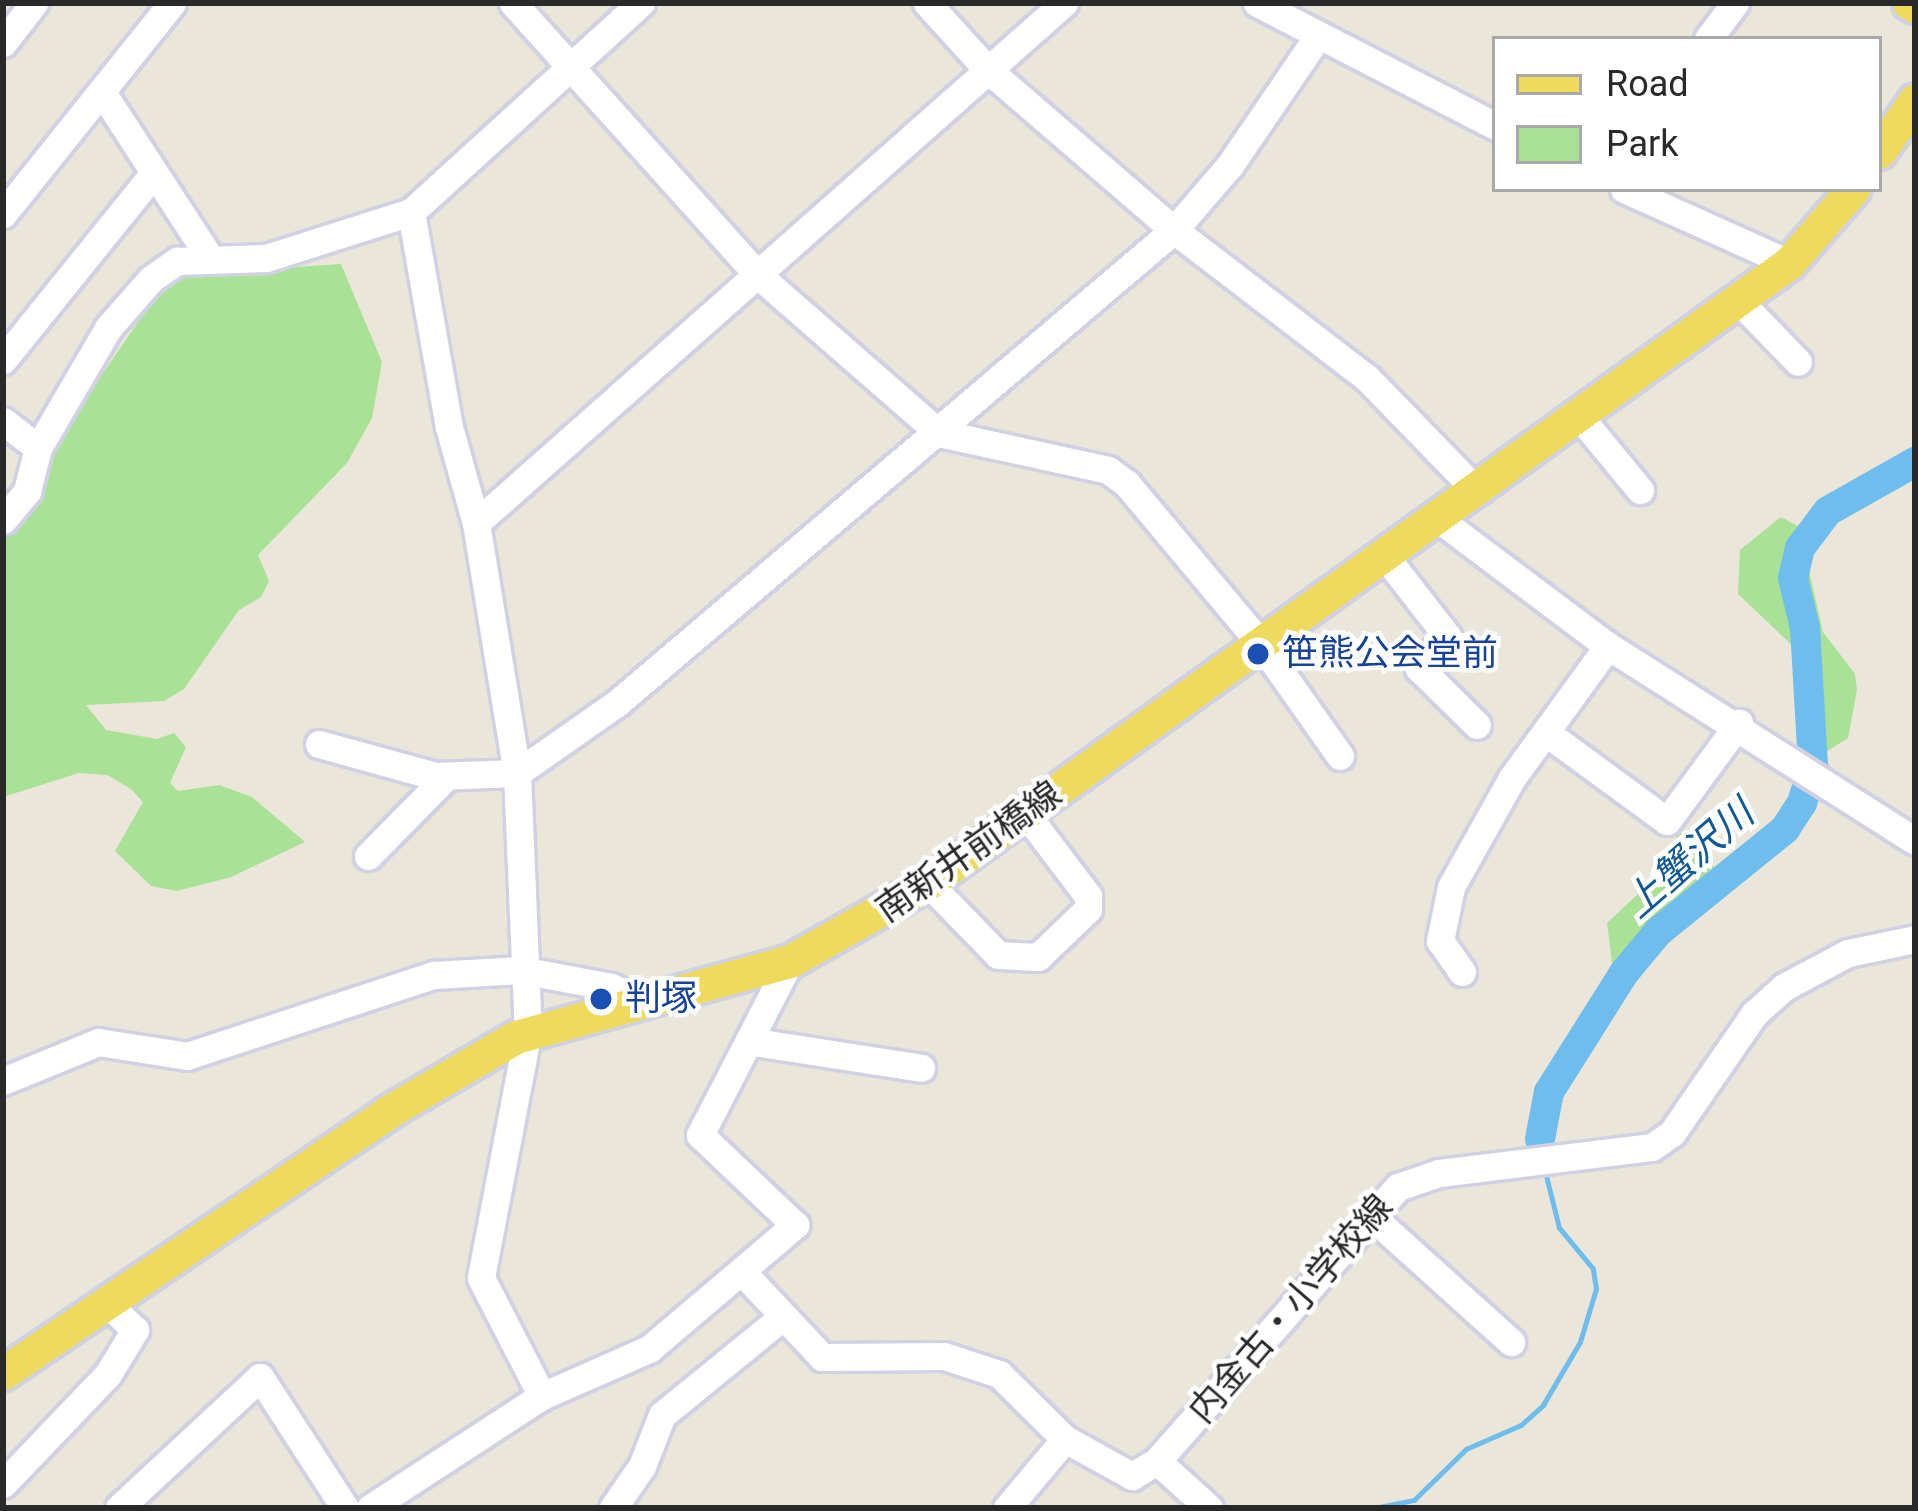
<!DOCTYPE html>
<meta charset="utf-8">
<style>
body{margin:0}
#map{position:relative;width:1918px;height:1511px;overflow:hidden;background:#ebe6da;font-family:Roboto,"Noto Sans JP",sans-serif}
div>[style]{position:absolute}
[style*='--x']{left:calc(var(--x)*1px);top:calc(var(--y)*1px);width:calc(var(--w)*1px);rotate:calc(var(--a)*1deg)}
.green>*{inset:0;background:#a9e197}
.stream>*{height:4.5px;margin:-2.25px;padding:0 2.25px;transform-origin:2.25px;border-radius:2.25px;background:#6ebdec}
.river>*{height:30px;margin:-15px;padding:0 15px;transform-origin:15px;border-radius:15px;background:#6ebdec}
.roads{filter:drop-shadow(3px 0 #d0d1e2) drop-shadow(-3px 0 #d0d1e2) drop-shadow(0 3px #d0d1e2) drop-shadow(0 -3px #d0d1e2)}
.minor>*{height:27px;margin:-13.5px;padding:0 13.5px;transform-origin:13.5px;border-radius:13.5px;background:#fff}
.major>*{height:33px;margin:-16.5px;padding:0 16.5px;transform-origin:16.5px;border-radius:16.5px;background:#eedb5d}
.dots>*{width:33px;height:33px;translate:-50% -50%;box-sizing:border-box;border:6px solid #fff;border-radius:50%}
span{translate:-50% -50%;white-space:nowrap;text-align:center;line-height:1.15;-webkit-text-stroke:9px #fff;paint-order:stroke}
.transit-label{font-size:36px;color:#164399}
.left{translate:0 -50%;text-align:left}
.street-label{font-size:36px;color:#292929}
.water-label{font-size:39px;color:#0f5996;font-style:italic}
.frame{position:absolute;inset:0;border:6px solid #292929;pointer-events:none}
.legend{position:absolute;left:1492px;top:36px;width:390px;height:156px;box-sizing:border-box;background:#fff;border:3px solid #a9a9a9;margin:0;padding:15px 21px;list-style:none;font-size:36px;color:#292929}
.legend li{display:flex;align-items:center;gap:24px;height:60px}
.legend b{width:60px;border:3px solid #a9a9a9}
</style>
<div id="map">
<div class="green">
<i style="clip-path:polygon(341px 264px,382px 362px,372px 418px,347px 463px,258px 555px,269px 581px,261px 597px,239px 610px,184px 689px,164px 701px,86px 705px,106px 730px,157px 739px,174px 733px,186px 747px,170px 783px,178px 791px,219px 785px,252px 797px,305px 842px,231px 877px,177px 891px,151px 886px,115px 851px,143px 802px,131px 789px,107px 775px,79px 773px,3px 797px,3px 534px,22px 511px,30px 479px,165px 283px,180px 275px)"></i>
<i style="clip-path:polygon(1781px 517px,1803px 529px,1785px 555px,1796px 649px,1738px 594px,1740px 550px)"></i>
<i style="clip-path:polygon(1807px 561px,1823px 632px,1855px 674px,1857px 690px,1848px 738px,1826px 752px,1802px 576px)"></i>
<i style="clip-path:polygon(1679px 826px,1719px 873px,1670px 909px,1613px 970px,1607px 923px,1670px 864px)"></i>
</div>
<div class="stream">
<i style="--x:1374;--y:1508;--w:41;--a:-11.3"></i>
<i style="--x:1414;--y:1500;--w:73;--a:-44.4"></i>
<i style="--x:1466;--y:1449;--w:60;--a:-23.6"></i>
<i style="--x:1521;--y:1425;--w:30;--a:-42"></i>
<i style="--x:1543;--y:1405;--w:73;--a:-59.6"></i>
<i style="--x:1580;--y:1342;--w:55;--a:-73.2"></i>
<i style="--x:1596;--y:1289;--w:20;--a:-99"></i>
<i style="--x:1593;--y:1269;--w:53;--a:-129.7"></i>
<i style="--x:1559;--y:1228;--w:62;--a:-104"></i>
</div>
<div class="river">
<i style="--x:1540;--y:1139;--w:48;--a:-79.2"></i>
<i style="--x:1549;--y:1092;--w:141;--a:-57.8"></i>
<i style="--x:1624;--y:973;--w:53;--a:-50.3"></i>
<i style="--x:1658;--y:932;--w:164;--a:-39"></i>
<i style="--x:1785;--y:829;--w:31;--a:-57"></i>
<i style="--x:1802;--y:803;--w:39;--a:-73"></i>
<i style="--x:1813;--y:766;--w:138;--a:-93.3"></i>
<i style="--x:1805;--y:628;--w:51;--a:-103.5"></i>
<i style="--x:1793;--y:578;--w:31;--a:-77"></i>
<i style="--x:1800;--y:548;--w:46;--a:-52.9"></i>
<i style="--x:1828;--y:511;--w:100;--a:-29.4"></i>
</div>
<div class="roads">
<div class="minor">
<i style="--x:513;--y:3;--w:366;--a:48"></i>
<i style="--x:758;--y:275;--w:240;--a:41.1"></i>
<i style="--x:939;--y:433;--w:173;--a:12.3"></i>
<i style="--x:1108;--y:470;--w:24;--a:36"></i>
<i style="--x:1127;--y:484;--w:209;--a:50.1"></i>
<i style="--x:1261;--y:644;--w:137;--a:54.8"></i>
<i style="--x:927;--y:3;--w:88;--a:47.8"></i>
<i style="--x:986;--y:68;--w:248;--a:40.8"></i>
<i style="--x:1174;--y:230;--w:243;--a:37.5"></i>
<i style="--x:1367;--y:378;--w:156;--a:45.8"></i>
<i style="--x:1257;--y:3;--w:268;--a:27.3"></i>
<i style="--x:1708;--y:39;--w:45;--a:-53.1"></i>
<i style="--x:3;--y:43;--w:51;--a:-52.2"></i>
<i style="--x:102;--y:92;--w:197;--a:57"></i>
<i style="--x:1624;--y:189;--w:181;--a:24.2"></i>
<i style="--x:411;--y:212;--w:218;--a:80"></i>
<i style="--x:449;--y:427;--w:100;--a:74.3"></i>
<i style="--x:476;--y:523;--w:253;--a:80.7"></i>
<i style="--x:517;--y:773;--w:258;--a:87.6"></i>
<i style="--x:528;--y:1031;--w:251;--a:100.8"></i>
<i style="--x:481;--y:1278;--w:133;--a:62.7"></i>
<i style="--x:3;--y:214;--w:270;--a:-51.3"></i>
<i style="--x:1738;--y:300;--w:86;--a:45.9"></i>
<i style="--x:3;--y:360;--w:240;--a:-51.1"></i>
<i style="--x:1579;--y:416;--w:96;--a:50.5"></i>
<i style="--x:3;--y:421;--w:44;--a:37.6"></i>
<i style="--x:1436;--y:517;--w:215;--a:36.9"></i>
<i style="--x:1608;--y:646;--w:364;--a:32.4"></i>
<i style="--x:3;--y:520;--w:38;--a:-50"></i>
<i style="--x:27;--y:491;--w:44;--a:-75.7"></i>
<i style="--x:38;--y:448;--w:139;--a:-59.7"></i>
<i style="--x:108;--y:328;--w:65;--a:-48.7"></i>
<i style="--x:151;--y:279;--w:32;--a:-35"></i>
<i style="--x:177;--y:261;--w:89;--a:-1.9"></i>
<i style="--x:266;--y:258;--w:152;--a:-17.6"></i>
<i style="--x:411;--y:212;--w:311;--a:-42.3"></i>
<i style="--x:476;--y:523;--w:785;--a:-41.49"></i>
<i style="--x:1384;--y:555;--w:103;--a:52.1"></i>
<i style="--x:1447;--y:636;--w:43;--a:131.2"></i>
<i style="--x:1419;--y:668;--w:81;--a:44.5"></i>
<i style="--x:1548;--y:734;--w:147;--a:36.2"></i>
<i style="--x:1667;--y:821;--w:122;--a:-53.7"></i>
<i style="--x:319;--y:744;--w:120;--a:15.4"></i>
<i style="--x:435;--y:776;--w:82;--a:-2.1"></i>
<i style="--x:517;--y:773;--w:122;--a:-35"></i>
<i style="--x:617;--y:703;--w:731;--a:-40.34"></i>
<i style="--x:1174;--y:230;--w:86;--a:-49.3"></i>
<i style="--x:1230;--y:165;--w:156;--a:-55.7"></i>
<i style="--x:368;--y:856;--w:112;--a:-45.4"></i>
<i style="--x:928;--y:883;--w:100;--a:45.8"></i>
<i style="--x:998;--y:955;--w:40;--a:2.9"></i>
<i style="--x:1038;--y:957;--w:69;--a:-43.8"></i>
<i style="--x:1088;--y:909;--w:13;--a:-90"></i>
<i style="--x:1088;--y:896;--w:103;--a:-127.1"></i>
<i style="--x:1462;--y:972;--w:38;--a:-125"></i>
<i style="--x:1440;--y:941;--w:55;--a:-78.5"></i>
<i style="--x:1451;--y:887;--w:125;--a:-60.8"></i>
<i style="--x:1512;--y:778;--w:163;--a:-54"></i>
<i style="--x:754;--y:1042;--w:169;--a:8.8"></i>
<i style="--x:3;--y:1081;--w:103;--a:-22.3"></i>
<i style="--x:98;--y:1042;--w:90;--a:8.9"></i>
<i style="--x:187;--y:1056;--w:260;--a:-18.2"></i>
<i style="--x:434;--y:975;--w:87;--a:-3.3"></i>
<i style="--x:521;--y:970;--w:92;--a:10.7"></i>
<i style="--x:611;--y:987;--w:34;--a:28"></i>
<i style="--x:1370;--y:1215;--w:190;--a:42"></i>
<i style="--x:744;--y:1274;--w:114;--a:46.8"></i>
<i style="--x:822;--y:1357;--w:122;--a:-0.5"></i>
<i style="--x:944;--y:1356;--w:58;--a:18.1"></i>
<i style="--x:999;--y:1374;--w:93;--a:44.6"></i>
<i style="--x:1065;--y:1439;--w:77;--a:28.9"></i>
<i style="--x:1132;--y:1476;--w:29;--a:-31"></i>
<i style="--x:1157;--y:1461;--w:365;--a:-48.7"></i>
<i style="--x:1398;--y:1187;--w:43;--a:-18.9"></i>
<i style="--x:1439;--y:1173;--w:215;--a:-7"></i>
<i style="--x:1652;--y:1147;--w:24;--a:-35"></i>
<i style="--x:1672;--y:1133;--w:145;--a:-55.4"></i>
<i style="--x:1754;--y:1014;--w:40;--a:-42"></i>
<i style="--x:1784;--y:987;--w:72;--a:-28"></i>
<i style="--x:1848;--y:953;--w:68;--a:-11.8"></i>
<i style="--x:1157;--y:1461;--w:70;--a:42.1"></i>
<i style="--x:3;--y:1484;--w:152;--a:-46.3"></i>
<i style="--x:108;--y:1374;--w:52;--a:-58.5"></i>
<i style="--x:135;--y:1330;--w:39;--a:-136"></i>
<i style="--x:119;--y:1508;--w:192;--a:-42.9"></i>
<i style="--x:260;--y:1377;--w:156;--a:57"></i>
<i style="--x:370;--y:1508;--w:205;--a:-33.1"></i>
<i style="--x:542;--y:1396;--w:117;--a:-23.7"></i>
<i style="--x:649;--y:1349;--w:192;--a:-40.3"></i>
<i style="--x:795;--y:1225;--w:131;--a:-136.5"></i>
<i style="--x:700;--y:1135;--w:196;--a:-62.7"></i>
<i style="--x:613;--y:1508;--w:51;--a:-55.4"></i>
<i style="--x:642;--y:1466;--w:55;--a:-68.6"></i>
<i style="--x:662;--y:1415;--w:154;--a:-39.2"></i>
<i style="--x:1007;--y:1508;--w:90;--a:-50"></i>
</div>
<div class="major">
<i style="--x:1909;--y:3;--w:7;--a:27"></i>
<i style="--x:1879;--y:152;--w:63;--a:-55.3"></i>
<i style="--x:3;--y:1373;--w:465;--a:-34.1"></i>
<i style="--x:388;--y:1112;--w:148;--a:-30.4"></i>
<i style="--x:516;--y:1037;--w:284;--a:-15.5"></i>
<i style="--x:790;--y:961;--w:159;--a:-29.5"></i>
<i style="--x:928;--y:883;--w:1061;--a:-35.76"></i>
<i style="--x:1789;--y:263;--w:98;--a:-49.1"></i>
</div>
</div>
<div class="dots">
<i style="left:1258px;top:654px;background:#1a4fb4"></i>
<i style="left:601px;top:999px;background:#1a4fb4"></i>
</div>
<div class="transit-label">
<span class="left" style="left:1282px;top:654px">笹熊公会堂前</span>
<span class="left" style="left:625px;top:999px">判塚</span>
</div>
<div class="street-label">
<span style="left:969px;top:852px;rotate:-35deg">南新井前橋線</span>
<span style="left:1291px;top:1309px;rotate:-49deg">内金古・小学校線</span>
</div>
<div class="water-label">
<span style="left:1689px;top:859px;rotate:-41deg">上蟹沢川</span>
</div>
<div class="frame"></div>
<ul class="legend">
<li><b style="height:15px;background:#eedb5d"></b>Road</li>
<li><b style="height:33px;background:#a9e197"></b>Park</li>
</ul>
</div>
